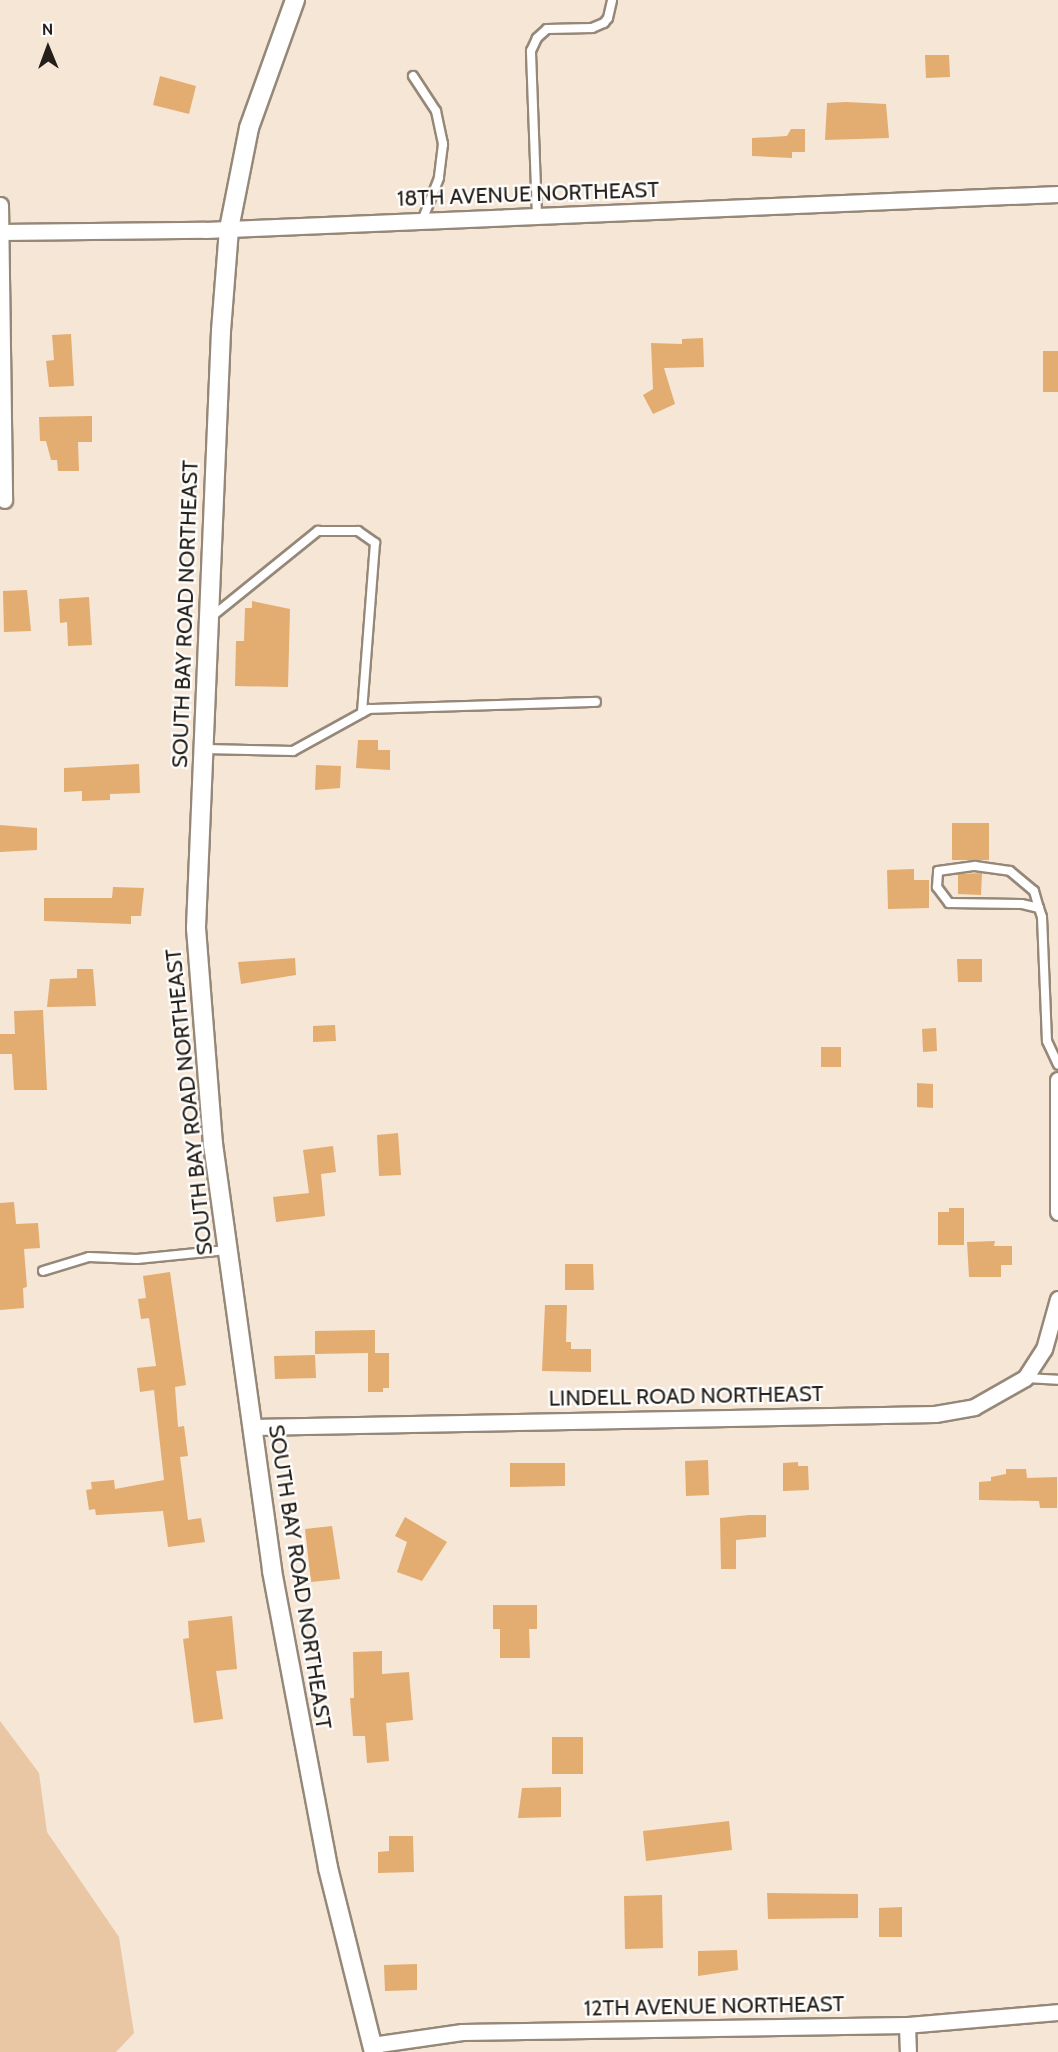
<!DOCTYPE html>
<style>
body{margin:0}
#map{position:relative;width:1058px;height:2052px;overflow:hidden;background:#f6e6d5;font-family:Cabin,sans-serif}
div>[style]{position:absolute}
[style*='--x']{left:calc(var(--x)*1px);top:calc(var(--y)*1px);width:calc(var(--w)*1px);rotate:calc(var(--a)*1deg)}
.green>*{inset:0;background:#e9c7a5}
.building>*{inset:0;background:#e3ac70}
.roads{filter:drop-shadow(2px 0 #968879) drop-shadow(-2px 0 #968879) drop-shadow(0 2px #968879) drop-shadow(0 -2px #968879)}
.service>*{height:8px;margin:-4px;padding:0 4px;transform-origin:4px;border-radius:4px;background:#fff}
.minor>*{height:15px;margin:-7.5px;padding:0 7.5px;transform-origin:7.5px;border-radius:7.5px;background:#fff}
.tertiary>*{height:18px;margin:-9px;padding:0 9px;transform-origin:9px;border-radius:9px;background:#fff}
span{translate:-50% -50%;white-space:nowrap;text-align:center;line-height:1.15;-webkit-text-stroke:4.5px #fff;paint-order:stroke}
.street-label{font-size:22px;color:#241f19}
.north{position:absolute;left:18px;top:18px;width:60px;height:60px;-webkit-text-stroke:4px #fff;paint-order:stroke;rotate:359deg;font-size:16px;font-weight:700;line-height:24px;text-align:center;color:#241f19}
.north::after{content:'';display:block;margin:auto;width:21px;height:27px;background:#241f19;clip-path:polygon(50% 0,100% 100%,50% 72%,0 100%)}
</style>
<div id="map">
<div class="green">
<i style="clip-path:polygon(0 1721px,39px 1773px,47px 1832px,119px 1937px,134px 2033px,116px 2052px,0 2052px)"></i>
</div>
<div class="building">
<i style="clip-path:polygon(925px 55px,949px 55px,950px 77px,926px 78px)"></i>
<i style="clip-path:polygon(160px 76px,196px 86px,189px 114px,153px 105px)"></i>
<i style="clip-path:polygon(846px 102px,886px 104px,889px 138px,825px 140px,827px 103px)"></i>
<i style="clip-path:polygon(791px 129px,805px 129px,805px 152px,792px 152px,792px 158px,752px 156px,752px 138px,787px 136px)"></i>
<i style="clip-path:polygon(71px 334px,74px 386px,49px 387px,46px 361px,54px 360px,52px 335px)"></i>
<i style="clip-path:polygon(703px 338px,704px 367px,664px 368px,675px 404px,653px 414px,643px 395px,653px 389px,651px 343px,682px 344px,682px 339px)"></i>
<i style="clip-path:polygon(1043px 351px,1058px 351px,1058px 392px,1043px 392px)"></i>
<i style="clip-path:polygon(92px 416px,92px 442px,78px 442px,79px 471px,58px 471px,57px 460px,51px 460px,46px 441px,40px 441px,39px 417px)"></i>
<i style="clip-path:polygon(27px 590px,31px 631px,4px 632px,3px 591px)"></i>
<i style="clip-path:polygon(89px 597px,92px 645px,68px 646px,67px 622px,60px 623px,59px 599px)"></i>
<i style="clip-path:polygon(252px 601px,290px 609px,288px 687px,235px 686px,236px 641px,244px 641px,245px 608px,252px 608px)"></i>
<i style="clip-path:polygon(358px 740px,378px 740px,378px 750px,390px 750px,390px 770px,356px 768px)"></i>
<i style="clip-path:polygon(139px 764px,140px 793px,110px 794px,110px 800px,82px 801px,82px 791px,64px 792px,64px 768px)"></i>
<i style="clip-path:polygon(316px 765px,341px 766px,340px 788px,315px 790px)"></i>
<i style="clip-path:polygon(952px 823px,989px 823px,989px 860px,952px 860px)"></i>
<i style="clip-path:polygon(0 825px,37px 828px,37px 850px,0 852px)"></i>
<i style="clip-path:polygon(914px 869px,914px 880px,929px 880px,929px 908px,888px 909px,887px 870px)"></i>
<i style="clip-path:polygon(982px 873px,981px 895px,958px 894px,958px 874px)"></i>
<i style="clip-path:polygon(113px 887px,144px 888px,141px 916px,131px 916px,131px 924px,44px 921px,44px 898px,112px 898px)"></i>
<i style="clip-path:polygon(295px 958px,296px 975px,241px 984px,238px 962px)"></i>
<i style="clip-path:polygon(957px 959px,982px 959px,982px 982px,958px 982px)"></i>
<i style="clip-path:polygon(77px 969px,93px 969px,96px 1006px,47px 1007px,50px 979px,77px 978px)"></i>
<i style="clip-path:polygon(43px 1010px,47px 1090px,14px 1090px,12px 1054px,0 1054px,0 1034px,15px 1034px,14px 1011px)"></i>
<i style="clip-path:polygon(335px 1025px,336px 1041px,313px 1042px,313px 1026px)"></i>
<i style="clip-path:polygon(936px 1028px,937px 1051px,923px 1052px,922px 1029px)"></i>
<i style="clip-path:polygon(821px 1047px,841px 1047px,841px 1067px,821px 1067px)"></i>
<i style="clip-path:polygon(917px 1083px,933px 1084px,933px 1108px,917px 1107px)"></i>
<i style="clip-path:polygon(398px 1133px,401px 1175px,379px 1176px,377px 1135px)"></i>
<i style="clip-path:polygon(333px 1146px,336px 1172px,321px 1174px,325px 1216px,276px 1222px,273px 1197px,309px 1193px,303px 1150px)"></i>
<i style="clip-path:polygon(14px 1202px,16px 1224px,38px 1223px,40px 1248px,24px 1249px,27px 1287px,23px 1288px,24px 1308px,0 1310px,0 1203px)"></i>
<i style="clip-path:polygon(949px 1208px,964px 1208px,964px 1245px,938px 1245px,938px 1212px,949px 1212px)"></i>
<i style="clip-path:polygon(995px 1241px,994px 1246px,1012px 1246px,1012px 1265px,1001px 1265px,1001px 1277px,969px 1277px,967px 1242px)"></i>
<i style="clip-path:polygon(565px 1264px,593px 1264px,594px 1290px,565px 1290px)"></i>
<i style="clip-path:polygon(170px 1272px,186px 1385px,175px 1387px,178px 1427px,184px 1426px,188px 1456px,180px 1457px,188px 1520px,201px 1518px,205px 1542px,168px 1547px,163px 1511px,96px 1515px,95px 1509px,89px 1510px,86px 1490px,92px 1489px,91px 1482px,114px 1480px,115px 1489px,164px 1480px,154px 1390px,140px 1392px,137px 1368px,156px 1366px,149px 1318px,141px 1319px,138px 1299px,146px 1298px,143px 1276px)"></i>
<i style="clip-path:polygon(545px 1305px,567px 1305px,566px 1342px,571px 1342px,571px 1349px,591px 1349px,591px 1372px,542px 1371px)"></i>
<i style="clip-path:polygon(375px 1330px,375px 1353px,389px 1353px,389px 1388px,383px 1388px,383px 1392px,368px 1392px,368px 1353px,315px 1354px,315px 1331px)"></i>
<i style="clip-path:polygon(315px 1355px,316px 1378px,275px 1379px,274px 1356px)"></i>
<i style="clip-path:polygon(708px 1460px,709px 1495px,686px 1496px,685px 1461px)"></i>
<i style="clip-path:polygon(798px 1462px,798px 1466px,808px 1466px,809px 1490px,783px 1491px,783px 1463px)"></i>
<i style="clip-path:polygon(510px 1463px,565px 1463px,565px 1486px,510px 1487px)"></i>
<i style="clip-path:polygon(1006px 1469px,1026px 1469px,1027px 1478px,1057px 1477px,1057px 1508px,1040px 1508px,1039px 1501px,979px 1500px,979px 1482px,991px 1481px,991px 1477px,1006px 1474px)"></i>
<i style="clip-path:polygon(749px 1515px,766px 1515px,766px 1537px,736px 1540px,736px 1569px,721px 1569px,720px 1518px)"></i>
<i style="clip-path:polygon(405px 1517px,447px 1542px,422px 1581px,397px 1572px,407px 1542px,395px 1536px)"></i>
<i style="clip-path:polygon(332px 1526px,340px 1579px,311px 1582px,305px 1529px)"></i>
<i style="clip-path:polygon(493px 1605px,537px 1605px,537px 1629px,529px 1629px,530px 1658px,500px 1658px,500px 1629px,493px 1629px)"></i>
<i style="clip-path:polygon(232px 1616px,237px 1669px,216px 1671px,223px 1719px,194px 1723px,183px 1639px,189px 1638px,188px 1621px)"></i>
<i style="clip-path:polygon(382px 1651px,382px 1674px,409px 1672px,413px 1720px,386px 1723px,389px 1761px,367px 1763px,365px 1736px,353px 1736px,350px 1698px,354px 1698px,353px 1652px)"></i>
<i style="clip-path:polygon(552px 1737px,583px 1737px,583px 1774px,552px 1774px)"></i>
<i style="clip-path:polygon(561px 1787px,561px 1817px,518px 1818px,522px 1788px)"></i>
<i style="clip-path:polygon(729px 1821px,732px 1850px,646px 1861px,643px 1831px)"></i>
<i style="clip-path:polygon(389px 1836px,413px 1836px,414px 1872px,378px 1873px,378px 1852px,389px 1851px)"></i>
<i style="clip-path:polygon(767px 1893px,858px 1894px,858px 1918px,768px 1919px)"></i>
<i style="clip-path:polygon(662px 1895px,663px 1948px,625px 1949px,624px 1896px)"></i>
<i style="clip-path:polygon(902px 1907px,902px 1937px,879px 1937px,879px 1908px)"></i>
<i style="clip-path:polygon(737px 1950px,738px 1970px,698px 1976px,698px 1951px)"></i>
<i style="clip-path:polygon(417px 1964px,417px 1990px,385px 1991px,384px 1965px)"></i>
</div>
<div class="roads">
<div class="service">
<i style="--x:413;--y:76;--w:42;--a:56.7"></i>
<i style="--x:436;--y:111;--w:34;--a:78"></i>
<i style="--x:443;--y:144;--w:34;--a:97"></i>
<i style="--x:439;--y:178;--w:46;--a:111.6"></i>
<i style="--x:537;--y:216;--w:165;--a:-92.1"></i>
<i style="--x:531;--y:51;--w:14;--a:-65"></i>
<i style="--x:537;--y:38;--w:13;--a:-42"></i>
<i style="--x:547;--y:29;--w:45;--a:-1.3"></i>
<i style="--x:592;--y:28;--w:13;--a:-23"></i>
<i style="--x:604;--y:23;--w:6;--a:-51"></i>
<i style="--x:608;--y:18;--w:18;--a:-77"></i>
<i style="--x:210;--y:618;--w:139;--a:-38.9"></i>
<i style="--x:318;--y:531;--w:40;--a:0"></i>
<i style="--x:358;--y:531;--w:21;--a:35"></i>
<i style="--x:375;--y:543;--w:170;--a:94.4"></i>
<i style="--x:205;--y:749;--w:88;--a:1.3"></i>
<i style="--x:293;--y:751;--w:87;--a:-28.9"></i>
<i style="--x:369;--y:709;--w:227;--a:-1.8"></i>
<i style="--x:1039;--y:908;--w:18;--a:-167"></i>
<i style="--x:1021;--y:904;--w:72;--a:-179.2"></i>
<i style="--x:949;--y:903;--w:20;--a:-127"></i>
<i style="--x:937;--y:887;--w:16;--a:-86"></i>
<i style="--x:938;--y:871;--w:37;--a:-8"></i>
<i style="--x:975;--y:866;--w:35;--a:8"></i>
<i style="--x:1010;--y:871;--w:31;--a:40"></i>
<i style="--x:1034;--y:891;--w:18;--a:74"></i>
<i style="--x:1039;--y:908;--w:9;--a:72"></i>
<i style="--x:1042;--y:917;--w:124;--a:87.7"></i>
<i style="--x:1047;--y:1041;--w:26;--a:65"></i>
<i style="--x:43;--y:1271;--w:48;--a:-16.9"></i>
<i style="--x:89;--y:1257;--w:48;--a:2.4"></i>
<i style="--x:137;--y:1259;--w:90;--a:-5.7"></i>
<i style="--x:1025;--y:1378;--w:33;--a:3"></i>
</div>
<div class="minor">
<i style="--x:0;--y:205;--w:295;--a:89.2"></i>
<i style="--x:0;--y:232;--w:205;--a:-0.6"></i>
<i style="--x:205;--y:230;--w:854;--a:-2.42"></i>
<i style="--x:1058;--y:1080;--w:132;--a:90"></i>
<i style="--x:252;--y:1427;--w:683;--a:-1.09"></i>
<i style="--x:935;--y:1414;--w:40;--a:-10"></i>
<i style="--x:974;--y:1407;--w:59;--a:-29.6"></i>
<i style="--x:1025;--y:1378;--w:35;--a:-57"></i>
<i style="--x:1044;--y:1349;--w:52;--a:-74.4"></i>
<i style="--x:907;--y:2025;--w:27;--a:88"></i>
<i style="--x:372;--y:2045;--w:91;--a:-8.2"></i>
<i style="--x:462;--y:2032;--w:445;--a:-0.9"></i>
<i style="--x:907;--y:2025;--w:152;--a:-4.9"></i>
</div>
<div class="tertiary">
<i style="--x:295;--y:0;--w:136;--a:109.8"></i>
<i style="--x:249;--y:128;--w:103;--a:101.2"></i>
<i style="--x:229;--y:229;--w:102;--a:94.5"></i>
<i style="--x:221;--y:331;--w:598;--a:92.4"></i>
<i style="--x:196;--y:928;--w:217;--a:85.5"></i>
<i style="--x:213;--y:1144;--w:431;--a:82.1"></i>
<i style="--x:272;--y:1571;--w:302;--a:79.3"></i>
<i style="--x:328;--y:1868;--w:190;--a:76"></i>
</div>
</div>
<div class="street-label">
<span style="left:528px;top:194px;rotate:-2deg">18TH AVENUE NORTHEAST</span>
<span style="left:185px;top:614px;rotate:-88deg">SOUTH BAY ROAD NORTHEAST</span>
<span style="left:189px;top:1102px;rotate:-96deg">SOUTH BAY ROAD NORTHEAST</span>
<span style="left:686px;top:1396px;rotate:-1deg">LINDELL ROAD NORTHEAST</span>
<span style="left:300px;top:1577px;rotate:81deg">SOUTH BAY ROAD NORTHEAST</span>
<span style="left:714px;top:2006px;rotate:-1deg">12TH AVENUE NORTHEAST</span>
</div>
<div class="north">N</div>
</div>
